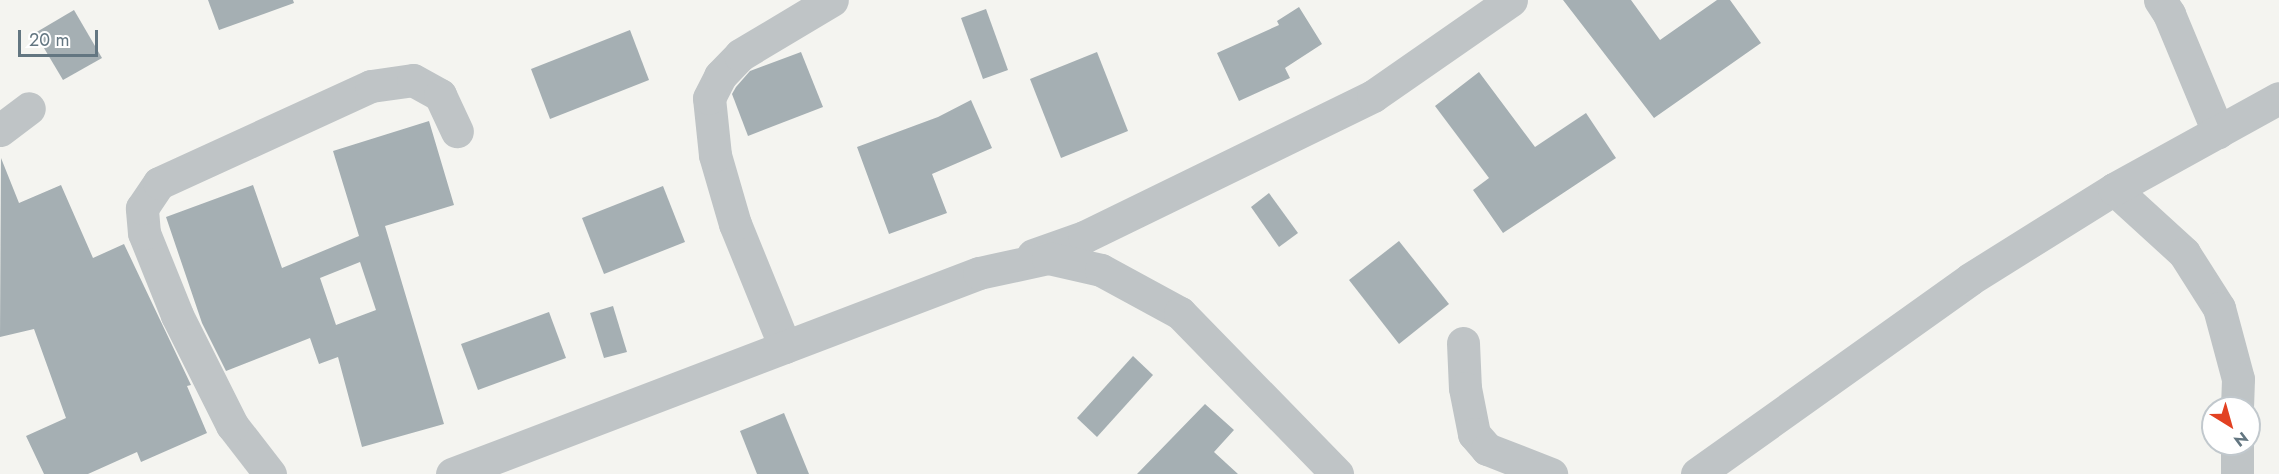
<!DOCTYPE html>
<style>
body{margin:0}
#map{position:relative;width:2279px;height:474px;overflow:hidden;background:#f4f4f0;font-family:Jost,sans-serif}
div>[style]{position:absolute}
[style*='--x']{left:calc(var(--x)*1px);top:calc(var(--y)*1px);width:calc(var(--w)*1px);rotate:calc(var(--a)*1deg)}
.building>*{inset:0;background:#a5afb3}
.minor>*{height:33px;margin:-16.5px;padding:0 16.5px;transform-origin:16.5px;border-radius:16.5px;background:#bfc4c6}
span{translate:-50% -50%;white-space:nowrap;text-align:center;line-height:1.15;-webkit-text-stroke:6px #fff;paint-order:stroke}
.north{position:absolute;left:2201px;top:396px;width:60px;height:60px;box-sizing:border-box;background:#fff;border:2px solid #c1c8cd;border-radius:50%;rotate:143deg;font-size:16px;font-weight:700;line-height:24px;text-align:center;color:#637681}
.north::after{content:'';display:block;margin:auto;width:21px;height:27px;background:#e24122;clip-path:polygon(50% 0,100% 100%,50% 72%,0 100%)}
.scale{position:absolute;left:18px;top:30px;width:80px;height:27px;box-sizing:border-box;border:3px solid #637681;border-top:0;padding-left:8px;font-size:18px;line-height:21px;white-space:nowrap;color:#637681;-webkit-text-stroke:4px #fff;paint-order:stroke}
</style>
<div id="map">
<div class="building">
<i style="clip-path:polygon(208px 0,293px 0,294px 3px,219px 30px)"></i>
<i style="clip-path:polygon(1563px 0,1631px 0,1660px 40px,1717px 0,1730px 0,1761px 43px,1654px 118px)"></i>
<i style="clip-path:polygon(1299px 7px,1322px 44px,1285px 68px,1290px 78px,1239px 101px,1217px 53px,1279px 25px,1277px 21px)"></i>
<i style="clip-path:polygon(986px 9px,1008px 70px,983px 79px,961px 18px)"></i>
<i style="clip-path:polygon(74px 10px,102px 58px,63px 80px,35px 33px)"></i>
<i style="clip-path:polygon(630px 30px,649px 80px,550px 119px,531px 69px)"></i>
<i style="clip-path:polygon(801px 52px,823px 107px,748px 136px,732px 94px,736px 87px,750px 71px)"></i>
<i style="clip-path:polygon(1097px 52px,1128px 131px,1061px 158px,1030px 79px)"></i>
<i style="clip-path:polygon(1479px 72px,1535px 147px,1586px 113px,1616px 158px,1503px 233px,1473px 190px,1489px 178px,1435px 106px)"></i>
<i style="clip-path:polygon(971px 100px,992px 148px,932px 174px,947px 213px,889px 234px,857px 147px,938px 117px)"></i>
<i style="clip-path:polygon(evenodd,429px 121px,454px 205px,385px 226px,444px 424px,362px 447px,338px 357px,319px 364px,310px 338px,226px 371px,202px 323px,166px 217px,253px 185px,282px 268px,359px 236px,333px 151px,429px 121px,360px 262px,376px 310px,336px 325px,320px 278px,360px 262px)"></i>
<i style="clip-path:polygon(1px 158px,19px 203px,61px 185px,93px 258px,124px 244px,191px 385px,187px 386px,207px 433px,141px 462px,137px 452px,88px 474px,44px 474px,26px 436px,66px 418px,34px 329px,0 337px)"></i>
<i style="clip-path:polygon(663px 186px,685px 242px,604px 274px,582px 218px)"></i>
<i style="clip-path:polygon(1269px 193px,1298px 233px,1279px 247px,1251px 207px)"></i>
<i style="clip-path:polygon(1399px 241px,1449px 304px,1399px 344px,1349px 280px)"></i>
<i style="clip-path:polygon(613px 306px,627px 352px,604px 358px,590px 313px)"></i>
<i style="clip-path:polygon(549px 312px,566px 358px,478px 390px,461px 344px)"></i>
<i style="clip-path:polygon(1133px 356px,1153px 375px,1097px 437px,1077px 418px)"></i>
<i style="clip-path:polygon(1205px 404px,1234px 430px,1214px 452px,1238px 474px,1137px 474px)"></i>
<i style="clip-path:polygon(784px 413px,809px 474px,757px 474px,740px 431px)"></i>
</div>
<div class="minor">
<i style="--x:2160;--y:0;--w:17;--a:57"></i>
<i style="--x:2169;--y:14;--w:128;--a:67.4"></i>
<i style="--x:0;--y:130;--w:36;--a:-37"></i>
<i style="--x:2114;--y:189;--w:95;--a:42.4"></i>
<i style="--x:2184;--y:253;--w:65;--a:57.5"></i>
<i style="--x:2219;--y:308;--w:73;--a:75"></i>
<i style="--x:2238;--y:379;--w:29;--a:92"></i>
<i style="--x:1033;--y:255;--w:54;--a:-19.4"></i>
<i style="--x:1084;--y:237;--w:322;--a:-26"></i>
<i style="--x:1373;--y:96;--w:168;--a:-34.8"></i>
<i style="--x:1463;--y:343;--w:45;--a:87.5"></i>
<i style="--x:1465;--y:388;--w:47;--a:78.9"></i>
<i style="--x:1474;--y:434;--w:20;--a:49"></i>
<i style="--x:1487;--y:449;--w:69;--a:21.3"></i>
<i style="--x:785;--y:347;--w:133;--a:-112.1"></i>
<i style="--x:735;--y:224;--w:72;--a:-106.2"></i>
<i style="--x:715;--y:155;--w:57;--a:-96"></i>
<i style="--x:709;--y:98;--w:25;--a:-63"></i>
<i style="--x:720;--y:76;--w:29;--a:-46"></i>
<i style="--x:740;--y:55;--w:107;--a:-30.9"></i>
<i style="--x:270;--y:474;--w:62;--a:-127.8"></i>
<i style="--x:232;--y:425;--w:123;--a:-116.6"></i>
<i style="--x:177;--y:315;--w:88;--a:-111.9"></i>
<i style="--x:144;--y:233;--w:25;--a:-95"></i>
<i style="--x:142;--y:208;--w:30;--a:-56"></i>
<i style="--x:159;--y:183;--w:233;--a:-24.6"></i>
<i style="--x:371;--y:86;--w:42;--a:-8.1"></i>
<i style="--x:413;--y:80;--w:31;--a:29"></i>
<i style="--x:440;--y:95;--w:40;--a:65"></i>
<i style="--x:452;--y:474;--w:564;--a:-20.88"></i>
<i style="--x:979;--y:273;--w:71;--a:-12.3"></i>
<i style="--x:1048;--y:258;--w:54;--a:12.8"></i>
<i style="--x:1101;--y:270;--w:90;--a:28.6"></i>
<i style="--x:1180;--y:313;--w:225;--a:45.7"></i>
<i style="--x:1697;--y:474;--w:335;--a:-35.5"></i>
<i style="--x:1970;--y:279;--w:170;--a:-32"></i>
<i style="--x:2114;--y:189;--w:188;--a:-28.9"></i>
<i style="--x:2237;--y:474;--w:30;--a:-90"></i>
</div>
<div class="north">N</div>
<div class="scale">20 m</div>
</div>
